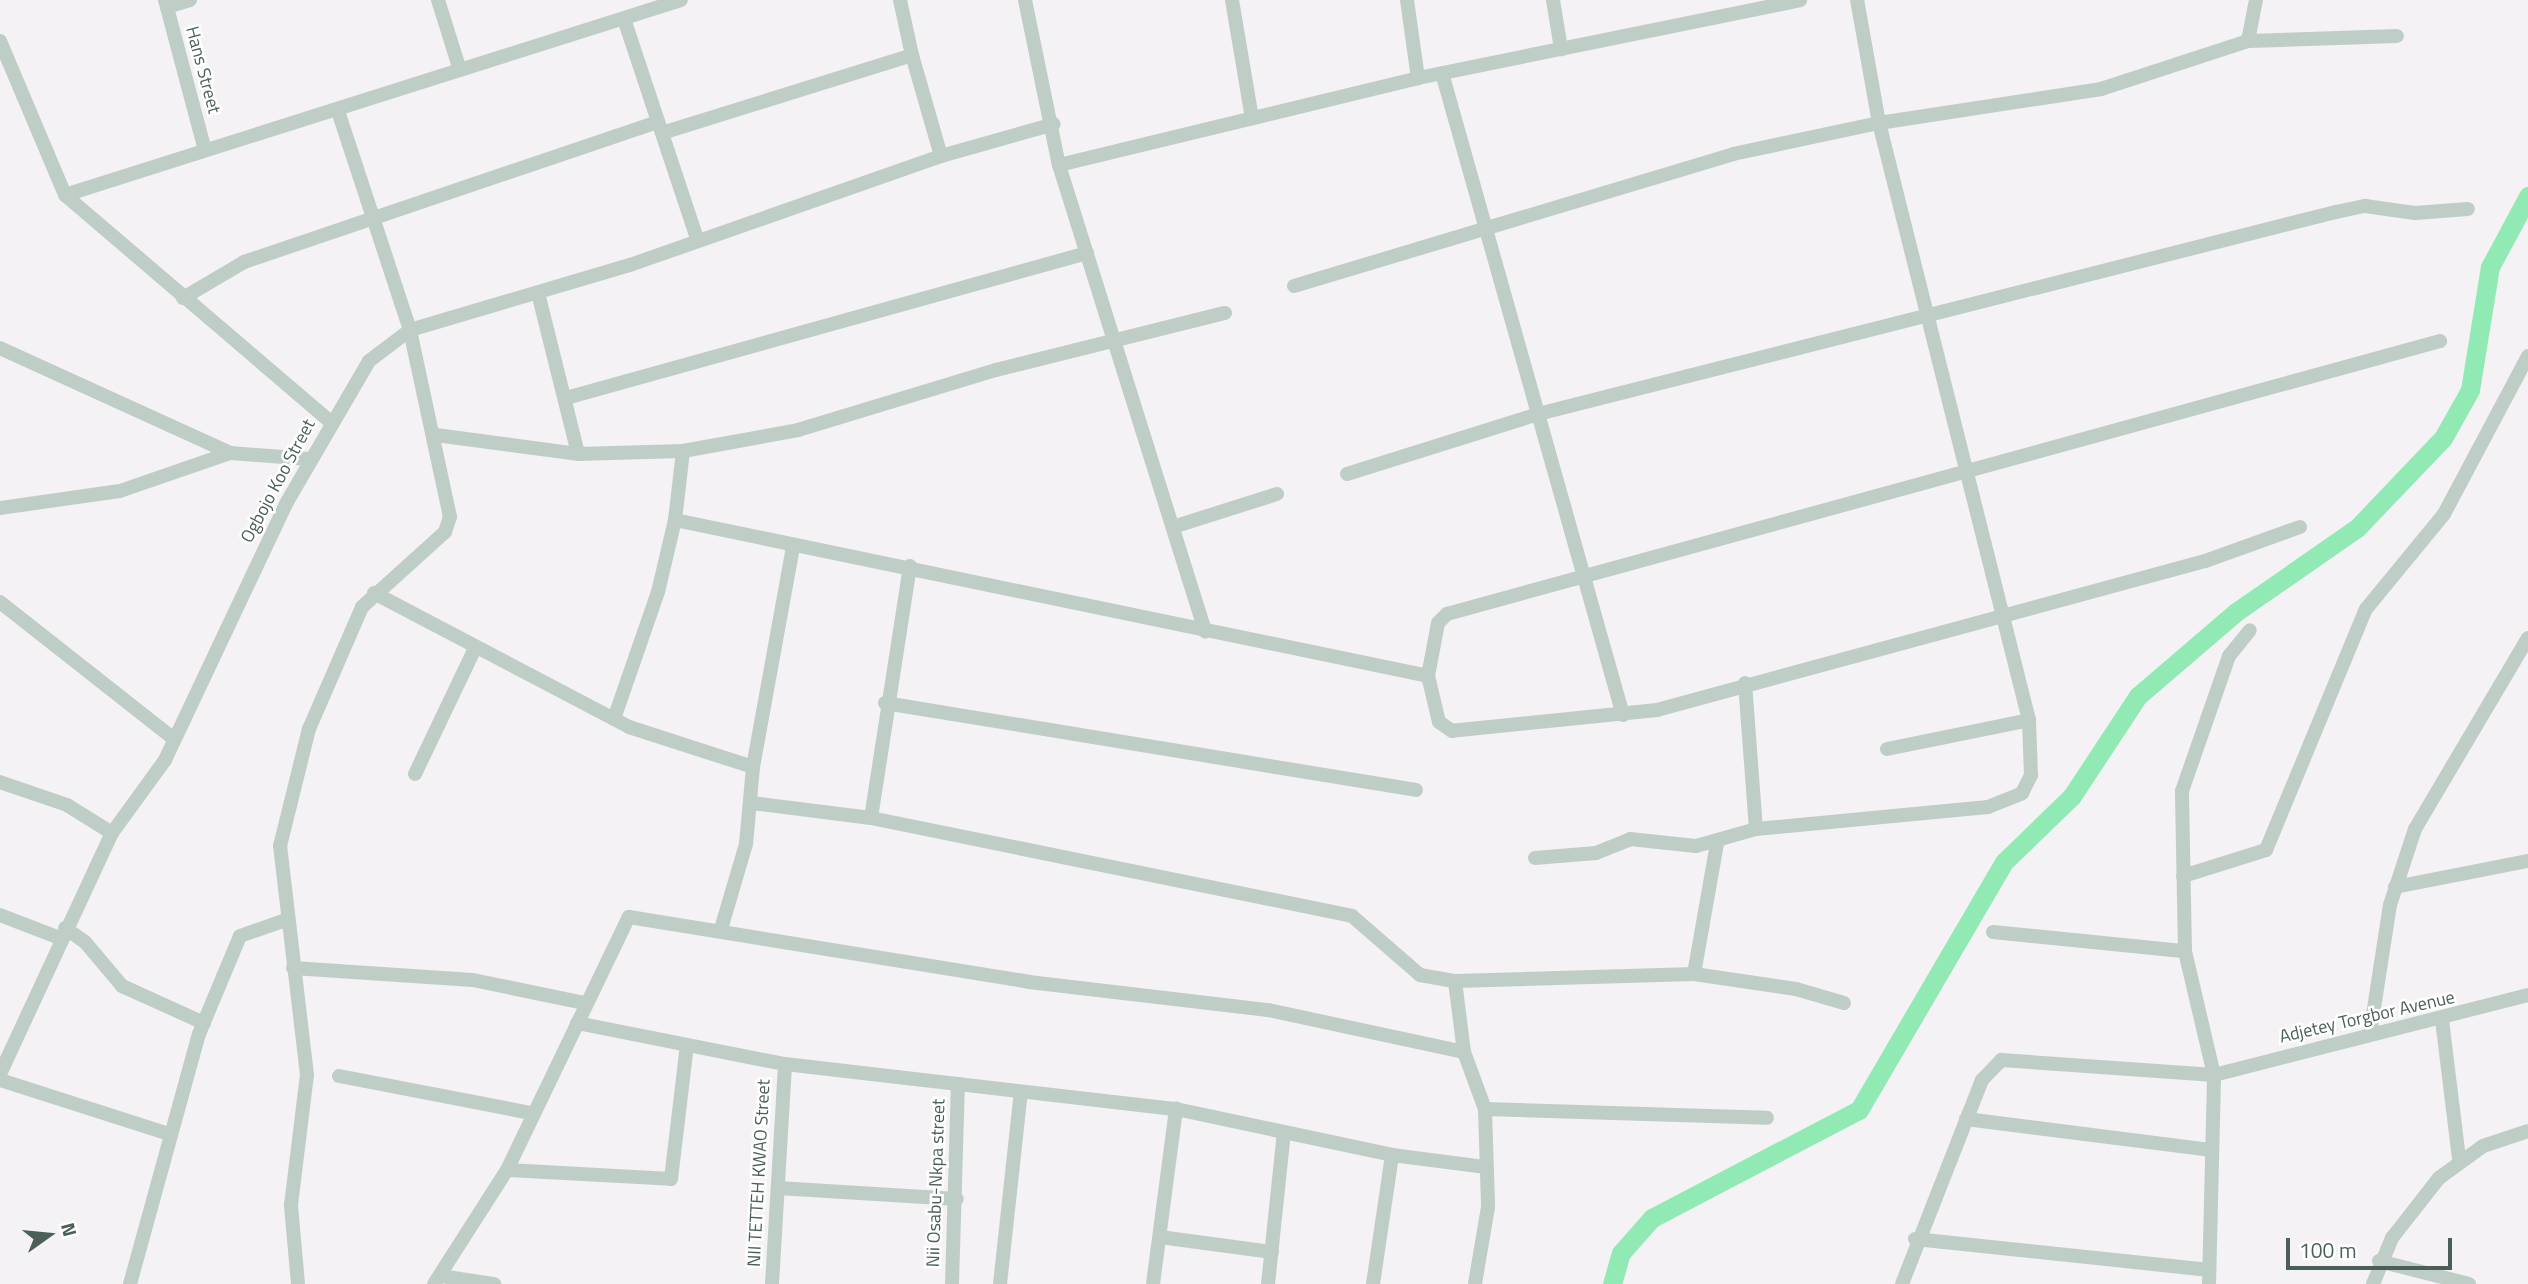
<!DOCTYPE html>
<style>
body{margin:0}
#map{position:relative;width:2528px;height:1284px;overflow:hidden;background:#f4f2f4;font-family:"Titillium Web",sans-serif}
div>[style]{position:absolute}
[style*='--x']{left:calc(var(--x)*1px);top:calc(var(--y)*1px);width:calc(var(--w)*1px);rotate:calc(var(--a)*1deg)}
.river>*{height:19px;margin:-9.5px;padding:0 9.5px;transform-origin:9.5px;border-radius:9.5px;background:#91eab3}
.minor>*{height:14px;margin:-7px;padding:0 7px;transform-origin:7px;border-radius:7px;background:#becec7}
span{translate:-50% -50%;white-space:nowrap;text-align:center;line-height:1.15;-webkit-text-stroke:5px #fff;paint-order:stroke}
.street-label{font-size:18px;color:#4a5f57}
.north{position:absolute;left:14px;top:1200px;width:70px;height:70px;-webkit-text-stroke:5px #fff;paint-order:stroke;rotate:75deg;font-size:19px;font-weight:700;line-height:28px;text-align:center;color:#4a5f57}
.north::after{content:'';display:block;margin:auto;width:24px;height:32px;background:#4a5f57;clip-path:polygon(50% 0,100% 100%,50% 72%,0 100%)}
.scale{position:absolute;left:2286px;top:1238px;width:166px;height:32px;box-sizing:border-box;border:4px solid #4a5f57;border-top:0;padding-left:9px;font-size:21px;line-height:24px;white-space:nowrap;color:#4a5f57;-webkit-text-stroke:5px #fff;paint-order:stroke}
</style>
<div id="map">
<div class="river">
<i style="--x:1612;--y:1284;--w:32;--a:-74"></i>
<i style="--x:1621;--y:1253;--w:47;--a:-48.5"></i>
<i style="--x:1652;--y:1218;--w:233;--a:-27.6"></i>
<i style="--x:1859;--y:1110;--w:287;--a:-59.7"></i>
<i style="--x:2004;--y:862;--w:95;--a:-44.1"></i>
<i style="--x:2072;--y:796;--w:120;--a:-56.6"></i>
<i style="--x:2138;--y:696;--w:129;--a:-40.6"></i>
<i style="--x:2236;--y:612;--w:147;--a:-34.8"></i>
<i style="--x:2357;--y:528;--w:124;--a:-46.3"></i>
<i style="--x:2443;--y:438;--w:55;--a:-60.6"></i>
<i style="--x:2470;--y:390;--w:125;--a:-80.8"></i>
<i style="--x:2490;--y:267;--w:81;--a:-61.8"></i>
</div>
<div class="minor">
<i style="--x:165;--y:0;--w:155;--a:75.1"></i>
<i style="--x:438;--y:0;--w:70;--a:72.6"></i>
<i style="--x:900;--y:0;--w:56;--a:77.7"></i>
<i style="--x:1025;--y:0;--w:168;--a:78.4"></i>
<i style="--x:1059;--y:165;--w:489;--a:72.6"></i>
<i style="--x:1232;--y:0;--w:120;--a:80.4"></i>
<i style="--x:1407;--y:0;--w:79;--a:82"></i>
<i style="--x:1553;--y:0;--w:50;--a:80.7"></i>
<i style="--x:167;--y:7;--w:24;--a:-17"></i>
<i style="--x:624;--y:19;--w:232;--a:71.6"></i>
<i style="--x:0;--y:41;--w:167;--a:67.1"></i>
<i style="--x:65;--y:195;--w:350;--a:40.5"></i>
<i style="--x:2248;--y:41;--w:42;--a:-79"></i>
<i style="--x:1442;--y:73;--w:667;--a:74.26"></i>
<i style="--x:662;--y:133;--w:262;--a:-17.3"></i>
<i style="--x:912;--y:55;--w:105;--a:74"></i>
<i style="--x:1059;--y:165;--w:369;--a:-13.6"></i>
<i style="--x:1418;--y:78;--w:390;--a:-11.5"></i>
<i style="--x:65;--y:195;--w:646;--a:-17.57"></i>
<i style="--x:1294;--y:286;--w:458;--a:-16.7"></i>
<i style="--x:1733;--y:154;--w:149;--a:-12"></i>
<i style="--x:1879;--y:123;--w:225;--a:-8.7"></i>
<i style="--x:2101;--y:89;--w:155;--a:-18.1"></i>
<i style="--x:2248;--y:41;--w:149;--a:-1.9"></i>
<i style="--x:538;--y:293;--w:166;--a:76"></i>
<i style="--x:183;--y:298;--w:71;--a:-30.5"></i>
<i style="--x:244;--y:262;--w:437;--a:-18.7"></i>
<i style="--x:0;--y:348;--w:253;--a:24.5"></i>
<i style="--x:566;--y:398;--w:541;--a:-15.55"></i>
<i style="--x:436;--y:435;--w:143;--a:7.6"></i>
<i style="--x:578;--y:454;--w:105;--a:-1.6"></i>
<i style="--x:683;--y:451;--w:117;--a:-10.3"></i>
<i style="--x:798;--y:430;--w:207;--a:-16.9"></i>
<i style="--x:996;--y:370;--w:236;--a:-14"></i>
<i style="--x:683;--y:451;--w:69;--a:96.6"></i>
<i style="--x:675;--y:520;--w:769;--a:11.7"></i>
<i style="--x:1347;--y:474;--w:200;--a:-17.4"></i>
<i style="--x:1538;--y:414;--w:823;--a:-14.21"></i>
<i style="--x:2336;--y:212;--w:30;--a:-12"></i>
<i style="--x:2365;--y:206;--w:50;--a:8"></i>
<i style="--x:2415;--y:213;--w:53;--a:-4.3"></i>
<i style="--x:0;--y:508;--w:121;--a:-8.1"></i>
<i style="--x:120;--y:491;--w:116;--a:-19.1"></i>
<i style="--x:230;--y:453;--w:79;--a:4.3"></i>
<i style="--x:1176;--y:526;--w:106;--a:-17.6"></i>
<i style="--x:2300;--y:527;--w:101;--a:160.3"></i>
<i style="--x:2205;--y:561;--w:568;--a:164.79"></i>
<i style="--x:1657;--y:710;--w:206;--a:174.2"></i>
<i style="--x:1452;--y:731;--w:16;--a:-145"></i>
<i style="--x:1439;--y:722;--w:47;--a:-103.4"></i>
<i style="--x:1428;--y:676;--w:54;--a:-79.3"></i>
<i style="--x:1438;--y:623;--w:13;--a:-45"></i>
<i style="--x:1447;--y:614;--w:1030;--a:-15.37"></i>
<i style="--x:374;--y:593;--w:288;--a:27.7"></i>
<i style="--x:629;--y:727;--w:130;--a:17.9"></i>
<i style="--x:0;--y:602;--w:221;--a:38.2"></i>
<i style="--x:1745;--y:683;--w:146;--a:85.7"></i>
<i style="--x:885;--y:703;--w:538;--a:9.3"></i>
<i style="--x:615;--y:716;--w:131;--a:-70.9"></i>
<i style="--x:658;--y:592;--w:74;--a:-76.7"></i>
<i style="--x:1887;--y:749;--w:145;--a:-11.5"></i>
<i style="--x:415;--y:774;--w:140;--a:-64.5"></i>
<i style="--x:0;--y:782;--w:71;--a:18.9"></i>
<i style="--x:67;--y:805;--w:53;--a:31.9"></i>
<i style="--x:752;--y:803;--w:120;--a:7.2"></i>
<i style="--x:871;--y:818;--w:255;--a:-81.2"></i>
<i style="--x:871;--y:818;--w:491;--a:11.5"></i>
<i style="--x:1352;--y:916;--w:90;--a:40.9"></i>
<i style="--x:1420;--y:975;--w:36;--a:10"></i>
<i style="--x:1455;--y:981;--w:72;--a:82.8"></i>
<i style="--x:1464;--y:1052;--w:61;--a:69.8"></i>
<i style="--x:1485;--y:1109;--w:98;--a:88.2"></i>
<i style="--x:1488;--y:1207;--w:78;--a:99.6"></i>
<i style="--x:1535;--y:858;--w:61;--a:-4.7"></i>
<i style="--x:1596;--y:853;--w:37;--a:-22"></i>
<i style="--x:1630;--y:839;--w:66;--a:6.1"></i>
<i style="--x:1696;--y:846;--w:62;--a:-15.8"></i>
<i style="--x:1756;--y:829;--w:233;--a:-5.4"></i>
<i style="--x:1988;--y:807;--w:37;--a:-22"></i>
<i style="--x:2022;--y:793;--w:20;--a:-63"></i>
<i style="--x:2031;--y:775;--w:55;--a:-92.1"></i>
<i style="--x:2029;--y:720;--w:616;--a:-104.1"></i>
<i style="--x:1879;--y:123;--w:125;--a:-100.1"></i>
<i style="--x:2183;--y:876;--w:87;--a:-17.4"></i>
<i style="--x:2266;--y:850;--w:261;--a:-67.5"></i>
<i style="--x:2366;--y:609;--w:123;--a:-50.6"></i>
<i style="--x:2444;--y:514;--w:179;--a:-62"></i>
<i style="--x:2395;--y:887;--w:136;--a:-11.1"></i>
<i style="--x:0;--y:915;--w:64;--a:21"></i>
<i style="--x:65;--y:928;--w:24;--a:35"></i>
<i style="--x:85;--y:942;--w:57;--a:49.9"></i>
<i style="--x:122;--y:986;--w:90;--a:24.3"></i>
<i style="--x:721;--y:929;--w:89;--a:-73.6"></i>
<i style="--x:746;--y:844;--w:77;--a:-84.8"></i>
<i style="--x:753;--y:767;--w:225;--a:-79.7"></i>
<i style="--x:1993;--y:932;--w:193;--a:5.7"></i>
<i style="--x:293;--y:968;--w:180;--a:3.8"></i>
<i style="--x:473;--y:980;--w:113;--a:11.7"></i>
<i style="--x:1694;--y:974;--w:133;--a:-80"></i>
<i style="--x:1455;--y:981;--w:239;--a:-1.7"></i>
<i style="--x:1694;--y:974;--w:103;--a:8.4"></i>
<i style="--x:1796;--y:989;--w:50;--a:16.3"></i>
<i style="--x:2442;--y:1020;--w:140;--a:83"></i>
<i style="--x:577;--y:1023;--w:212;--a:11.2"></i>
<i style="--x:785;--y:1064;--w:394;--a:6.6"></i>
<i style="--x:1176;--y:1109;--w:221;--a:12"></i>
<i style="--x:1392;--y:1155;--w:95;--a:7.3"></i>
<i style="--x:2370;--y:1034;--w:131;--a:-81.2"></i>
<i style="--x:2390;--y:905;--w:80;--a:-71.8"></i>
<i style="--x:2415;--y:829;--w:222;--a:-59.4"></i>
<i style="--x:0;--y:1074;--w:266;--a:-65.1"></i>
<i style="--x:112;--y:833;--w:90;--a:-54"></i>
<i style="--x:165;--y:760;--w:285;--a:-64.7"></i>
<i style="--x:287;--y:502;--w:163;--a:-59.8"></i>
<i style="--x:369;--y:361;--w:51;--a:-37.1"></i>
<i style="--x:410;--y:330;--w:229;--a:-16.5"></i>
<i style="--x:630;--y:265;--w:330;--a:-19.3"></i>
<i style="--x:941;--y:156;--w:117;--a:-15.8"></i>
<i style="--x:339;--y:1076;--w:197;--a:10.9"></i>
<i style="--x:0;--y:1080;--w:177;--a:17.7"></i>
<i style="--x:1485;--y:1109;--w:282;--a:1.8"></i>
<i style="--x:1966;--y:1119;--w:248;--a:7.2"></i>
<i style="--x:507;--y:1170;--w:164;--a:3.1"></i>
<i style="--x:671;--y:1179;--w:135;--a:-83.2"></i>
<i style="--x:778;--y:1188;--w:179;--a:3.5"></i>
<i style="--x:1160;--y:1237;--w:113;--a:7.6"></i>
<i style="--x:1915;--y:1239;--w:296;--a:6"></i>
<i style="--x:2379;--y:1261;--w:93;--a:14.3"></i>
<i style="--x:441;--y:1276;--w:54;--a:8.6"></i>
<i style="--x:130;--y:1284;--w:259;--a:-74.6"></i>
<i style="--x:199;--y:1034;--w:106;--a:-67.3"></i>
<i style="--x:240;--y:936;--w:46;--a:-19.2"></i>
<i style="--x:298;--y:1284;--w:79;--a:-95.1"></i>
<i style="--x:291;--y:1205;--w:131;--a:-83"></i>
<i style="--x:307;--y:1075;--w:231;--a:-96.7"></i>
<i style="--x:280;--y:846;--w:121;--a:-76.1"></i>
<i style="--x:309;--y:729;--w:133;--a:-66.5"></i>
<i style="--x:362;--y:607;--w:112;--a:-42.1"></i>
<i style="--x:445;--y:532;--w:16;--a:-72"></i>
<i style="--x:450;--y:517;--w:191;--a:-102.1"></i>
<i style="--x:410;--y:330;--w:231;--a:-108.2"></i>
<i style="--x:434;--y:1284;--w:135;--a:-57.4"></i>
<i style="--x:507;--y:1170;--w:281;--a:-64.3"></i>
<i style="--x:629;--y:917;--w:405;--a:9.2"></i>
<i style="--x:1029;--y:982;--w:241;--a:6.7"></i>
<i style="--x:1268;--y:1010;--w:200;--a:12.1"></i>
<i style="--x:772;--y:1284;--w:220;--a:-86.6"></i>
<i style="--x:952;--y:1284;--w:200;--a:-88.3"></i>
<i style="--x:1000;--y:1284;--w:193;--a:-83.8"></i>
<i style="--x:1153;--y:1284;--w:177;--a:-82.5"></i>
<i style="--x:1268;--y:1284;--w:152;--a:-84"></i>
<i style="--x:1373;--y:1284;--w:130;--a:-81.6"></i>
<i style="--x:1902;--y:1284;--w:219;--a:-68.6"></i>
<i style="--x:1982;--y:1080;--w:28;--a:-46"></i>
<i style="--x:2001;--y:1060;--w:214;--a:4"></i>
<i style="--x:2214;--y:1075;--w:324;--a:-14.3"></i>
<i style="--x:2209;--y:1284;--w:209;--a:-88.6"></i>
<i style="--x:2214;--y:1075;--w:127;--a:-103.2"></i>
<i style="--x:2185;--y:951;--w:160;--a:-91.1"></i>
<i style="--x:2182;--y:791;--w:143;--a:-70.8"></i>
<i style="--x:2229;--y:656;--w:33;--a:-51"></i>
<i style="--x:2373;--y:1284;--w:50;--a:-67.6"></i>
<i style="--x:2392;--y:1238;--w:76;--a:-51.9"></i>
<i style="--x:2439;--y:1178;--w:54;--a:-36"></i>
<i style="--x:2483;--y:1146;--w:47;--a:-18.4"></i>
</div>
<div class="street-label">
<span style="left:203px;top:70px;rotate:75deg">Hans Street</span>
<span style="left:278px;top:481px;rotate:-62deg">Ogbojo Koo Street</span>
<span style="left:2367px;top:1017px;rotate:-13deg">Adjetey Torgbor Avenue</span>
<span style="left:759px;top:1173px;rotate:-87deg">NII TETTEH KWAO Street</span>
<span style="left:936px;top:1183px;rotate:-88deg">Nii Osabu-Nkpa street</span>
</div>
<div class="north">N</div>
<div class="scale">100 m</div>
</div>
